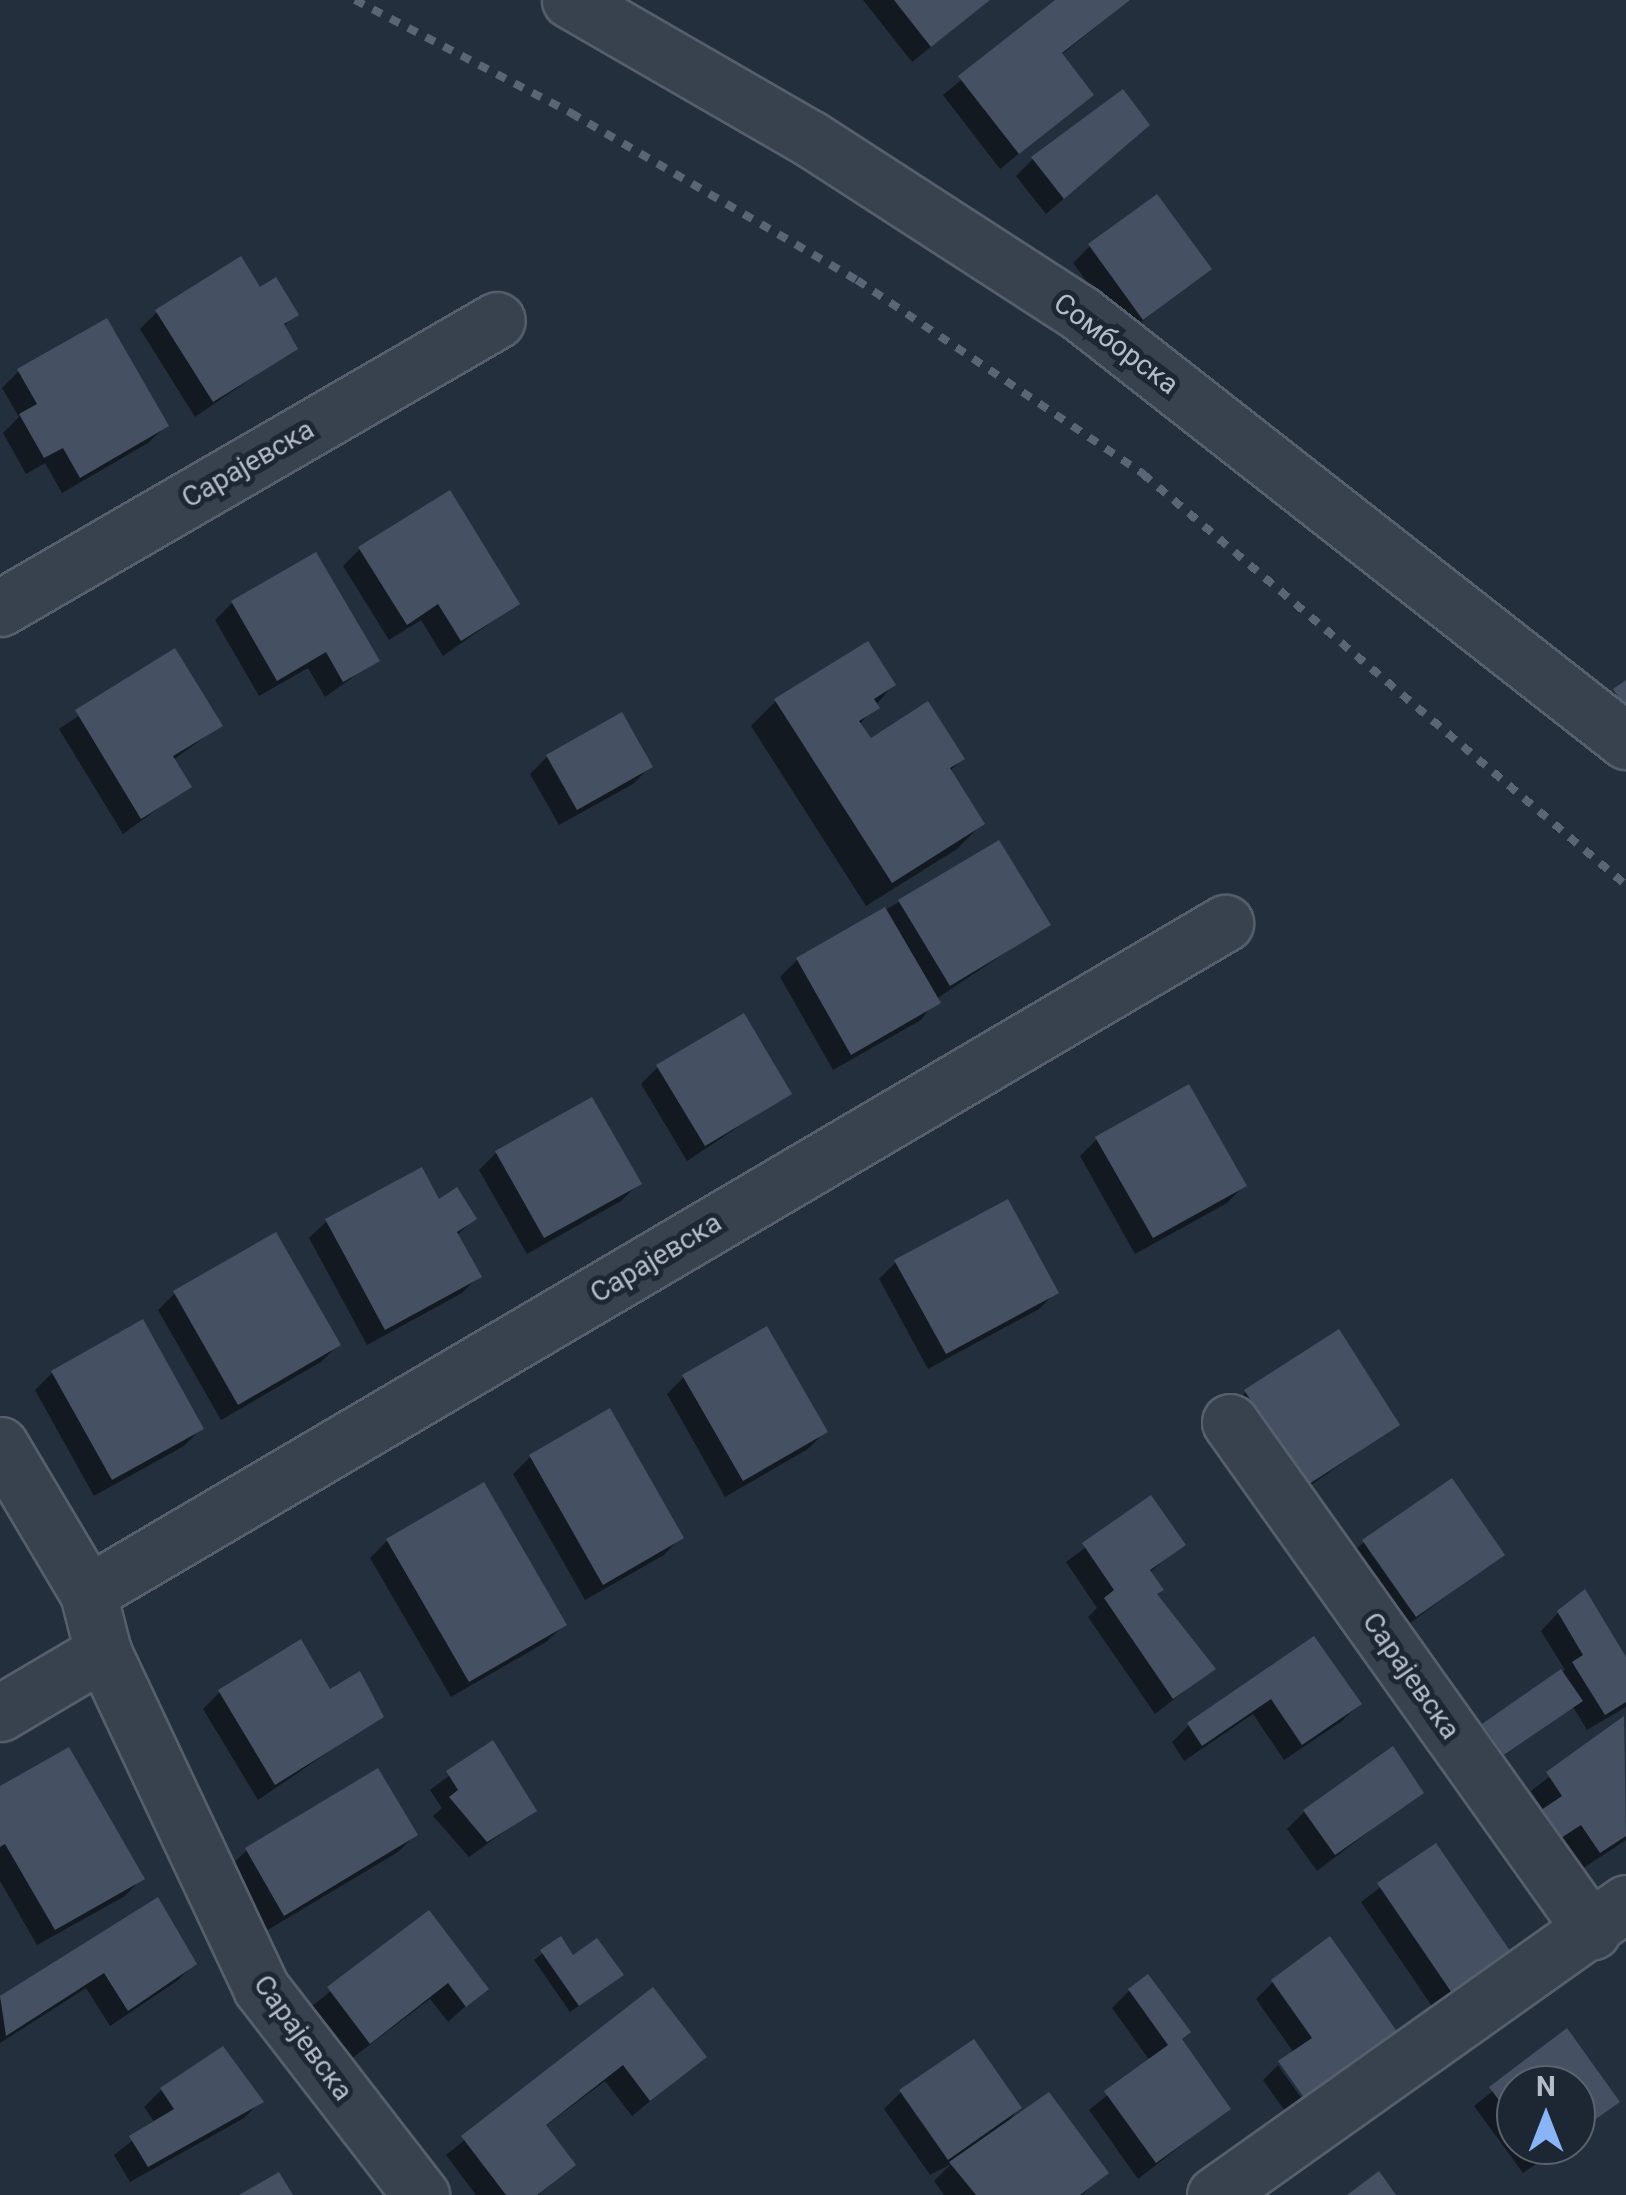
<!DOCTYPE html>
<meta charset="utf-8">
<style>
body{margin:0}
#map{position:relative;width:1626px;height:2195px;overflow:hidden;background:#242f3e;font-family:Roboto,sans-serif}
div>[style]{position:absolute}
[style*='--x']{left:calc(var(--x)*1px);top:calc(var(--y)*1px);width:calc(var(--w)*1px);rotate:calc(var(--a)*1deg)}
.shadow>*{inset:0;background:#0007}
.building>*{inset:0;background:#455162}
.roads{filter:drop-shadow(2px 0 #565f6c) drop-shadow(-2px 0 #565f6c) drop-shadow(0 2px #565f6c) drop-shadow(0 -2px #565f6c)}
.street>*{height:55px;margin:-27.5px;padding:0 27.5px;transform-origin:27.5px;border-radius:27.5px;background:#38414e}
.rail>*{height:8px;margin-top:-4px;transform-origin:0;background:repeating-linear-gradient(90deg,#5a6575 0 10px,transparent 0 20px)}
span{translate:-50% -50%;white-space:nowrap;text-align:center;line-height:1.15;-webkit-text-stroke:10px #1d2633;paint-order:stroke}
.street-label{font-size:28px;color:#b4bcc9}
.north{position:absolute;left:1496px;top:2065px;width:100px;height:100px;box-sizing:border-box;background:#1d2633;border:2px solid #59626f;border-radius:50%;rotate:0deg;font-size:28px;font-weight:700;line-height:40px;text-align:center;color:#b4bcc9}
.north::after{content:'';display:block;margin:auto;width:35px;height:45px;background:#8ab4f8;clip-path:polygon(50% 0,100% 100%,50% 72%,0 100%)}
</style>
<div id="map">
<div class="shadow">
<i style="clip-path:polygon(863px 0,989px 0,912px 62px)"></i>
<i style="clip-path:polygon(1059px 0,1129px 0,1060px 56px,1091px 95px,1000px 169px,943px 95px)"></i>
<i style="clip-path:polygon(1130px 142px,1046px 214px,1016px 176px,1033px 159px)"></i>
<i style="clip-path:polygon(1090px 246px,1209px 268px,1125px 335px,1073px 263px)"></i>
<i style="clip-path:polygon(259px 290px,296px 314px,283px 327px,295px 348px,195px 417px,140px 329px,157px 312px)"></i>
<i style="clip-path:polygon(19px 371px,166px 426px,148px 443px,62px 493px,45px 463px,26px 474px,3px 433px,19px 417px,2px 388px)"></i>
<i style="clip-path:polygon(360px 549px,517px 604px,443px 656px,421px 620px,389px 640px,343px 566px)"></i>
<i style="clip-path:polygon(232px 603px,377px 660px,325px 697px,308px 668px,259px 696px,215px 620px)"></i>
<i style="clip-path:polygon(174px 652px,220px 726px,173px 760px,189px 786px,123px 834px,59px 729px)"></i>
<i style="clip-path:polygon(893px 685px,859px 725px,870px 741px,962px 759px,949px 772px,982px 824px,957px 849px,866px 906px,751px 726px,776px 701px)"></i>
<i style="clip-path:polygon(547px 757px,650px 767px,633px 784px,559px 825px,530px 774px)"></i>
<i style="clip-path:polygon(899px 902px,1047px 925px,936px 999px,921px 1020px,833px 1070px,780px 977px,797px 960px)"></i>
<i style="clip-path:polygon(658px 1067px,789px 1093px,687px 1161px,641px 1084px)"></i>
<i style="clip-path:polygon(1097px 1139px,1244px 1186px,1227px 1203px,1135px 1254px,1080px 1156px)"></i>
<i style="clip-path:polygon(496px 1153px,638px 1184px,621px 1201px,527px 1254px,479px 1170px)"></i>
<i style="clip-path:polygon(438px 1203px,474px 1219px,456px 1236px,479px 1276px,462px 1293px,367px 1345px,309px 1238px,327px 1221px)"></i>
<i style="clip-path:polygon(896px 1262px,1056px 1292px,1039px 1309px,928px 1369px,879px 1279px)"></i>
<i style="clip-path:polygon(175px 1293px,338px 1345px,321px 1362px,221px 1420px,158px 1310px)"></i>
<i style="clip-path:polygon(52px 1373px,201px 1429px,184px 1446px,94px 1496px,35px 1390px)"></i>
<i style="clip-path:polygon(684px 1377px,825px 1432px,808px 1449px,725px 1497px,667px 1394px)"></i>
<i style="clip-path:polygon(1246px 1392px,1397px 1425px,1288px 1501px,1229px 1409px)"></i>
<i style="clip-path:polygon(530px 1457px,681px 1537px,664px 1555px,585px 1600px,513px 1474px)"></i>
<i style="clip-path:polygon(1151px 1499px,1182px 1545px,1149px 1573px,1155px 1596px,1213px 1669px,1155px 1714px,1088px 1617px,1097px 1608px,1066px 1562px)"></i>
<i style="clip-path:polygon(387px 1541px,564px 1625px,546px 1642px,451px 1697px,370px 1558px)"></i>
<i style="clip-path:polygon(1364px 1542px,1502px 1555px,1398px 1632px,1346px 1559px)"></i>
<i style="clip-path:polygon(1558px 1613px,1626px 1659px,1626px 1707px,1587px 1730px,1573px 1707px,1495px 1762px,1476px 1734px,1565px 1670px,1541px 1631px)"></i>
<i style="clip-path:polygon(1314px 1639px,1359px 1704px,1342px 1721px,1284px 1760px,1253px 1714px,1184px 1761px,1172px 1742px,1189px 1725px)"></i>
<i style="clip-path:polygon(220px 1692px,329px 1693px,381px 1716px,258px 1800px,203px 1709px)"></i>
<i style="clip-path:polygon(1623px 1719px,1626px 1840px,1582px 1869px,1563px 1840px,1543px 1854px,1526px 1829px,1544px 1811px,1531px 1791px)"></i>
<i style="clip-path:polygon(492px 1744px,534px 1810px,469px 1857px,433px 1816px,442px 1808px,430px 1790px)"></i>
<i style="clip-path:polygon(0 1789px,142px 1878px,125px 1896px,37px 1945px,0 1881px)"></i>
<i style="clip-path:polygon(1421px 1792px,1317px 1871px,1287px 1829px,1304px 1812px)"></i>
<i style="clip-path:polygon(415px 1835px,398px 1852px,266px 1931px,229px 1867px,247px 1850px)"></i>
<i style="clip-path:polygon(1435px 1846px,1512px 1958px,1438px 2015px,1361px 1902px)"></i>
<i style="clip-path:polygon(157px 1901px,194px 1964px,177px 1981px,110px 2026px,86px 1988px,0 2043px,0 1999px)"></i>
<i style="clip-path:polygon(428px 1913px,486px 1988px,448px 2022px,430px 1999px,351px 2059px,312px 2006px)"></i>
<i style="clip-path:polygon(560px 1940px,573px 1958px,612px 1983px,570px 2012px,534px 1960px)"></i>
<i style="clip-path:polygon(1273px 1982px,1383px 2057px,1294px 2053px,1256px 1999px)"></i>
<i style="clip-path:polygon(653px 1990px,704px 2057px,632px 2116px,605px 2081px,544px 2127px,573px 2164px,538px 2195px,476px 2195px,446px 2155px)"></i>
<i style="clip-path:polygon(1129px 1991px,1180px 2040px,1228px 2109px,1138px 2179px,1089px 2110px,1150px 2061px,1112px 2008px)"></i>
<i style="clip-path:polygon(1567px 2032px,1617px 2101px,1576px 2135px,1576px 2085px,1516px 2085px,1516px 2145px,1563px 2145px,1523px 2173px,1474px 2106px)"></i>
<i style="clip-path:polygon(1278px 2065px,1309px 2109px,1292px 2121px,1263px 2080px)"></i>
<i style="clip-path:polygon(161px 2090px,261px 2101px,244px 2118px,130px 2182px,114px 2155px,155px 2123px,144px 2107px)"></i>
<i style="clip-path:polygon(901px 2092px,1019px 2108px,1005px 2126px,1106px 2173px,1082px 2195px,944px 2195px,934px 2181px,951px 2164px,930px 2175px,884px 2109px)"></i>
</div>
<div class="building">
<i style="clip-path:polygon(894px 0,990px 0,931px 47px)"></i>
<i style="clip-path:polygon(1055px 0,1130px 0,1062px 53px,1094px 95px,1019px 154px,958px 76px)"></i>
<i style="clip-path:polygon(1123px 89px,1150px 125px,1064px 199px,1031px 157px)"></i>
<i style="clip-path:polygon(1157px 194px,1212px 269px,1143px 320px,1088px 244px)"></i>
<i style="clip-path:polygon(241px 256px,260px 287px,276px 277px,299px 315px,284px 324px,298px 349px,213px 402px,155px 310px)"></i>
<i style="clip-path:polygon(107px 318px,169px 426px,80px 478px,63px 448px,44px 458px,19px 414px,37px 404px,17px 369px)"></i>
<i style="clip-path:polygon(450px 490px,520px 604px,461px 641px,438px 604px,407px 625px,358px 547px)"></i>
<i style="clip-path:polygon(316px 552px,380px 661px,343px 682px,326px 652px,277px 681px,231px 601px)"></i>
<i style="clip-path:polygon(868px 641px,896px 685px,874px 699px,880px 708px,859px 721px,871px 738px,928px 701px,965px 759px,950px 768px,985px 824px,892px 883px,774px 699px)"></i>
<i style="clip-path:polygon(175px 648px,223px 726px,173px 756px,192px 787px,141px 819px,75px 710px)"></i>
<i style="clip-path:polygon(1626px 680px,1626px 708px,1613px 689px)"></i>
<i style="clip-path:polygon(622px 712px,653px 767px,577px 810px,546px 755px)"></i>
<i style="clip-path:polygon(999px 840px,1051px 925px,950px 986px,898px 900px)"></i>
<i style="clip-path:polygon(885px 907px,941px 1003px,851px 1055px,796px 958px)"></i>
<i style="clip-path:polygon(744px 1013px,792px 1094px,705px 1146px,656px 1065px)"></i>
<i style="clip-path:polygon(1189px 1084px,1247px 1186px,1153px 1238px,1095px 1137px)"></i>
<i style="clip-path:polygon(592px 1097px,642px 1184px,544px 1238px,495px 1151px)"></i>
<i style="clip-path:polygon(422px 1167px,439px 1199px,457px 1187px,477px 1219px,457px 1232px,482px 1277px,385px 1330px,325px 1219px)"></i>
<i style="clip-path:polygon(1008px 1199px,1059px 1293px,946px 1354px,894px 1260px)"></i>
<i style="clip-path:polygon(276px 1232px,341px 1345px,238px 1405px,173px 1291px)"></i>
<i style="clip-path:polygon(143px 1319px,204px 1429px,112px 1480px,51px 1371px)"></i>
<i style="clip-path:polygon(767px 1326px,828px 1432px,743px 1481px,682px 1375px)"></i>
<i style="clip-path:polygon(1339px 1329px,1400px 1425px,1306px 1486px,1244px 1390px)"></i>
<i style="clip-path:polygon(610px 1408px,684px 1538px,603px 1585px,529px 1455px)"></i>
<i style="clip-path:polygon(1452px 1478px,1505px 1555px,1416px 1617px,1362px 1540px)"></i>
<i style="clip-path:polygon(484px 1482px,567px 1625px,469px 1682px,386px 1539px)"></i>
<i style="clip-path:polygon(1151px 1495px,1186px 1545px,1150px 1570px,1164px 1590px,1157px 1594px,1216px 1669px,1173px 1699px,1104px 1598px,1114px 1590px,1082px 1543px)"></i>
<i style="clip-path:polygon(1585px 1589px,1626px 1657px,1626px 1702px,1605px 1715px,1572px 1662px,1583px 1655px,1557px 1611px)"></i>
<i style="clip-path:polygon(1314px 1636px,1362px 1704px,1302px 1745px,1271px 1699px,1202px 1746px,1187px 1723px)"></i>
<i style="clip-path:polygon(301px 1639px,330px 1689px,360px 1671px,384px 1717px,275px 1785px,218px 1690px)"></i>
<i style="clip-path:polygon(1561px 1669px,1583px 1701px,1504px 1755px,1482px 1724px)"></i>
<i style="clip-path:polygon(1624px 1716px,1626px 1836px,1600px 1853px,1581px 1825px,1561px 1838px,1541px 1810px,1562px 1796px,1546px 1772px)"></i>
<i style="clip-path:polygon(493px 1740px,537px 1811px,487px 1842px,449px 1797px,458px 1790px,446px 1771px)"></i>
<i style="clip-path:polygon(1393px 1746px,1424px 1793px,1335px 1855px,1303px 1810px)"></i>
<i style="clip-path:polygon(69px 1747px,145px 1879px,55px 1930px,5px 1844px,0 1847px,0 1786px)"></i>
<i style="clip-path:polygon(378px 1768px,418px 1835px,284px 1916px,245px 1848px)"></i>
<i style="clip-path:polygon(1436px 1843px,1515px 1958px,1456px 1999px,1377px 1883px)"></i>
<i style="clip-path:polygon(158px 1897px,197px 1964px,128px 2011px,104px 1973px,6px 2036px,0 1996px)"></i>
<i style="clip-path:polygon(429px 1910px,489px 1989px,466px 2007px,448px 1983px,370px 2044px,327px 1987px)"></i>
<i style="clip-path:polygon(561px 1936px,573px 1955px,597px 1938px,624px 1975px,579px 2006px,540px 1950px)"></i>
<i style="clip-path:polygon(1330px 1936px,1403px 2040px,1310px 2106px,1278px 2061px,1312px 2038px,1271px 1980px)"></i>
<i style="clip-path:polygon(1148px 1974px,1191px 2032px,1182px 2039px,1231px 2109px,1156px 2163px,1104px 2091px,1168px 2045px,1128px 1989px)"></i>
<i style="clip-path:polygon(653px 1987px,707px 2057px,650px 2101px,623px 2065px,546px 2125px,576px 2165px,537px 2195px,506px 2195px,461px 2136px)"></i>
<i style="clip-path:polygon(1567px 2028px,1620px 2102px,1576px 2133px,1576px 2085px,1516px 2085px,1516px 2123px,1489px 2087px)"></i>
<i style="clip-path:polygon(974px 2039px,1022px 2108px,948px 2160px,899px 2090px)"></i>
<i style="clip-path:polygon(223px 2046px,264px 2102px,148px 2167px,129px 2136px,174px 2109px,160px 2088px)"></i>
<i style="clip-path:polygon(1049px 2092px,1109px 2173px,1080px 2195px,976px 2195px,949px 2162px)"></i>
<i style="clip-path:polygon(1532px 2145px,1560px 2145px,1541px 2158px)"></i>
<i style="clip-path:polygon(1379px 2171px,1396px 2195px,1347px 2195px)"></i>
<i style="clip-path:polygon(279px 2172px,293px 2195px,239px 2195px)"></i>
</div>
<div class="roads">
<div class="street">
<i style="--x:570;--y:0;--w:278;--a:30"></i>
<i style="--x:811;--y:139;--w:320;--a:32.9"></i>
<i style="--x:1080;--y:313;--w:694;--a:38.09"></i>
<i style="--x:0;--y:608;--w:574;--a:-30.09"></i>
<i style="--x:1230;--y:1422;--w:625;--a:54.58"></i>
<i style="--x:0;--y:1445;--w:172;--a:59.3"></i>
<i style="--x:88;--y:1593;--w:61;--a:75.7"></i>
<i style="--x:103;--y:1652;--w:371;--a:64.8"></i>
<i style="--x:261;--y:1988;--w:262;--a:52.3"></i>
<i style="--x:88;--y:1593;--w:1320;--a:-30.51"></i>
<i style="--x:0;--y:1713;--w:120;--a:-30.6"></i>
<i style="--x:1215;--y:2195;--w:504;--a:-35.39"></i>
</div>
</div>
<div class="rail">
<i style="--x:355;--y:0;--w:244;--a:27.6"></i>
<i style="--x:571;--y:113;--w:331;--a:30.3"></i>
<i style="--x:857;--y:280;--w:346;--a:34.1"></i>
<i style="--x:1143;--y:474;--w:634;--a:40.4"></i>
</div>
<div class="street-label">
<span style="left:1116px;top:344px;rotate:37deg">Сомборска</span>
<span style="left:248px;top:464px;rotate:-30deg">Сарајевска</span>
<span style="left:656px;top:1258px;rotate:-31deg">Сарајевска</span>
<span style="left:1411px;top:1676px;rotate:55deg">Сарајевска</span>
<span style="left:303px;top:2038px;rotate:54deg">Сарајевска</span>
</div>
<div class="north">N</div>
</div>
